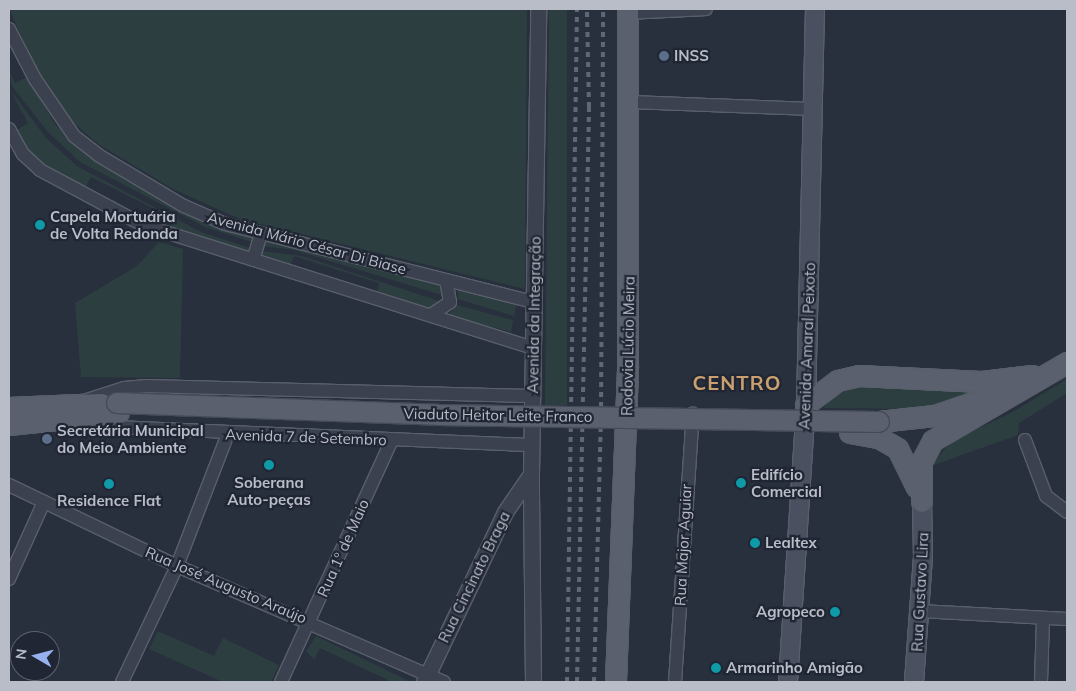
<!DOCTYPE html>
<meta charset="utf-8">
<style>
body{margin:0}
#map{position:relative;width:1076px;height:691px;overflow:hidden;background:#282f3d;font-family:Mulish,sans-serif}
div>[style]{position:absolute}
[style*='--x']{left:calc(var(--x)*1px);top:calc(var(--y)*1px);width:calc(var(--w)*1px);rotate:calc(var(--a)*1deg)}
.green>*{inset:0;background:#2d3e41}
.roads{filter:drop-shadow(1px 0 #595f6b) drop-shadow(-1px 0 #595f6b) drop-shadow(0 1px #595f6b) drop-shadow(0 -1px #595f6b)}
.minor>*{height:12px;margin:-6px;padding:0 6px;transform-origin:6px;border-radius:6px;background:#3b414e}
.tertiary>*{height:15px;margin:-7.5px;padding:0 7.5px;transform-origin:7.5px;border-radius:7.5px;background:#3b414e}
.secondary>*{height:18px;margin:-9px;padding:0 9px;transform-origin:9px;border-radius:9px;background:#4a5060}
.primary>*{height:20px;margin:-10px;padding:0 10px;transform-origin:10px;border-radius:10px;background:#5a606d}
.rail>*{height:4px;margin-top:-2px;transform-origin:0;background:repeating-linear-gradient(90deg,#606776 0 5px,transparent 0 10px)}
.bridges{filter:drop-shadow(1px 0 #454a57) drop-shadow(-1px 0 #454a57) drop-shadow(0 1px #454a57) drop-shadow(0 -1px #454a57)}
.primary-bridge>*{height:20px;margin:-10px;padding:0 10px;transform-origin:10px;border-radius:10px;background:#5a606d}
.dots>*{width:14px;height:14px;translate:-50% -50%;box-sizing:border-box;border:2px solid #202633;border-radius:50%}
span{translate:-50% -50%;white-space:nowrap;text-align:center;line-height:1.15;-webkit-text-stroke:4.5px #202633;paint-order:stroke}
.poi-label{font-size:15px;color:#b8bdc8;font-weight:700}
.left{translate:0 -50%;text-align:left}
.right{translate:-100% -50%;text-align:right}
.street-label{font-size:15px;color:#b8bdc8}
.district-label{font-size:20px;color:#cba070;font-weight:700;letter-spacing:1px}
.frame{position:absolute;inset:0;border:10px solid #b8bdc8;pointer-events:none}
.north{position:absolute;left:10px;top:631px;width:50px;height:50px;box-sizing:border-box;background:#202633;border:1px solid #5d626f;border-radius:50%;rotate:278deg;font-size:14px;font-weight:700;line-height:20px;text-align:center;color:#b8bdc8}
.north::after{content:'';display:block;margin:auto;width:18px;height:22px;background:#97b1ee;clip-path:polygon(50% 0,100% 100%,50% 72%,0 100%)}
</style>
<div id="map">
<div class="green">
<i style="clip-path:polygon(9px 9px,527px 9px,525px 289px,240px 219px,173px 189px,98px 144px,73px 122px,37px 70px)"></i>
<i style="clip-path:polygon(549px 9px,567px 9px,567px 405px,545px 405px)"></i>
<i style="clip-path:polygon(9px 71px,15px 83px,27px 77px,55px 124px,77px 145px,179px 210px,254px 238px,255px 243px,205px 227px,80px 162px,47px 131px,12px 86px)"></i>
<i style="clip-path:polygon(9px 88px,46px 138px,77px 166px,201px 232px,253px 249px,250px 253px,170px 229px,174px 219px,91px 177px,84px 190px,64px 179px,35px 159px,25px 147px,17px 130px,28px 123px)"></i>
<i style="clip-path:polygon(268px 241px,440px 284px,445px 296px,294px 250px,262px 246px)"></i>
<i style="clip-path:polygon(159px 242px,183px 249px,180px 378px,81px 377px,75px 303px,137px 266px)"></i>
<i style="clip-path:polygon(261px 251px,302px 256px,442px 302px,429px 310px,377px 293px,379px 283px,294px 256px,290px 266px,261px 258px)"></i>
<i style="clip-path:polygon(458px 290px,517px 303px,514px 316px,458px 299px)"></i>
<i style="clip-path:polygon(457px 305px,513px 320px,511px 332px,448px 316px)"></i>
<i style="clip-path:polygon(1067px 379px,1067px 393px,1019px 423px,1018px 435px,931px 466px,951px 441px,1011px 413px)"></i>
<i style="clip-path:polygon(853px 386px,970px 391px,972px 396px,913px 409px,824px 408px,827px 401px)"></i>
<i style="clip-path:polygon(158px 631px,214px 656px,223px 638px,279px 665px,271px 682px,223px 682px,149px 649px)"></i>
<i style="clip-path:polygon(316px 636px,407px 680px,406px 682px,392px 682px,320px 648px,314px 660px,306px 651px)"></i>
</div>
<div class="roads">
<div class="minor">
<i style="--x:628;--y:13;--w:78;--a:-2.9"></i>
<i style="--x:9;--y:29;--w:56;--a:62.5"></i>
<i style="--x:35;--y:79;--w:69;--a:55.6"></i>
<i style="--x:74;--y:136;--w:31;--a:38"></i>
<i style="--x:98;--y:155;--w:100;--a:30.7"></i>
<i style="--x:184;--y:206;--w:45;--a:23.7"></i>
<i style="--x:225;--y:224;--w:319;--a:14.2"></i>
<i style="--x:630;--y:102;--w:183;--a:2.2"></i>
<i style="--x:9;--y:129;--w:29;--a:61"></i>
<i style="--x:23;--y:154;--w:23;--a:43"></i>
<i style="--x:40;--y:170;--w:117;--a:28.1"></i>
<i style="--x:143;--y:225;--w:409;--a:17.5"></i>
<i style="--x:253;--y:260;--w:27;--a:-73"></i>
<i style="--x:431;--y:315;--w:23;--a:-34"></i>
<i style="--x:450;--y:302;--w:22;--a:-100"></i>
<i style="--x:87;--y:400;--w:39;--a:-18"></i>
<i style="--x:124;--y:388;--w:23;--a:-5"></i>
<i style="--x:147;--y:386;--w:385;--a:1.5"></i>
<i style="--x:70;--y:425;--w:461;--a:2.5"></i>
<i style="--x:1025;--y:440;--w:60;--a:69.4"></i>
<i style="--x:1046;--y:496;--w:26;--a:37"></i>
<i style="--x:9;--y:485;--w:187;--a:25.7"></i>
<i style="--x:177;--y:566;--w:291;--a:23.5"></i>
<i style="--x:9;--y:579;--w:85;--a:-65.6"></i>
<i style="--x:920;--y:611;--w:147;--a:3.1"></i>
<i style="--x:122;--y:682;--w:128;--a:-64.6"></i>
<i style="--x:177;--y:566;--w:142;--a:-68.9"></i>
<i style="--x:281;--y:682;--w:266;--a:-65.4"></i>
<i style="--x:675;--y:682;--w:269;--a:-86.2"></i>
<i style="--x:1041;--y:682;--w:63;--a:-88.2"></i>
</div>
<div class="tertiary">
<i style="--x:424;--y:682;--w:188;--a:-64.5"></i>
<i style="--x:505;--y:512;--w:46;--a:-55.6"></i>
<i style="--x:533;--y:682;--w:208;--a:-90.6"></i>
<i style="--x:531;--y:474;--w:465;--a:-89.1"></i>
</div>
<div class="secondary">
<i style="--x:788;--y:682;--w:278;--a:-86.3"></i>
<i style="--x:806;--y:405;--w:396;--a:-88.7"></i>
<i style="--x:914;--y:682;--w:125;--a:-85.9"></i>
<i style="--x:923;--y:557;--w:55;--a:-91"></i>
</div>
<div class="primary">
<i style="--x:806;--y:405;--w:40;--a:-37"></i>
<i style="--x:838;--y:381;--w:22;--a:-13"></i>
<i style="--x:859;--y:376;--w:123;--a:2.8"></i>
<i style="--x:982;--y:382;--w:51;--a:-6.7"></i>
<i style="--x:9;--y:408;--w:93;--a:-2.5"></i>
<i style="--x:879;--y:422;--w:56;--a:-6.1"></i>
<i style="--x:935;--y:416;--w:59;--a:-18.7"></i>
<i style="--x:9;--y:425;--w:110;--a:-5.8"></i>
<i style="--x:850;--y:433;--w:29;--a:10"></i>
<i style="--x:879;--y:438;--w:22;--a:30"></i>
<i style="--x:898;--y:449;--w:43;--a:64"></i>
<i style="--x:922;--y:502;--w:40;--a:-90"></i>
<i style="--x:922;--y:462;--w:24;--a:-62"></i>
<i style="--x:933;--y:441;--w:155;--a:-30.2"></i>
<i style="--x:616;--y:682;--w:316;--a:-87.8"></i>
<i style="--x:628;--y:366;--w:357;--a:-90"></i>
</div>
</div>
<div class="rail">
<i style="--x:567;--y:682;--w:673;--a:-89.15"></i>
<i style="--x:577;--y:682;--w:575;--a:-88.8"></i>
<i style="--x:589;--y:107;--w:98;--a:-91.2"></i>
<i style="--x:594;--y:682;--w:265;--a:-88.5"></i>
<i style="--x:601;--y:417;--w:408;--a:-89.7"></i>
</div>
<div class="bridges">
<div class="primary-bridge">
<i style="--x:117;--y:403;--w:321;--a:2.1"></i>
<i style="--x:438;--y:415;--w:441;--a:0.9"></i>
</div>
</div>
<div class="dots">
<i style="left:664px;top:56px;background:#5c6f8a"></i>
<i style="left:40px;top:225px;background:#0f9aa8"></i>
<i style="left:47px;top:439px;background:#5c6f8a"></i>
<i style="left:269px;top:465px;background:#0f9aa8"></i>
<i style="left:741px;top:483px;background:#0f9aa8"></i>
<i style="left:109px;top:484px;background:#0f9aa8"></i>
<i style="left:755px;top:543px;background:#0f9aa8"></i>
<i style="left:835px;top:612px;background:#0f9aa8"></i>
<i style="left:716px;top:668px;background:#0f9aa8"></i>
</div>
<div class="poi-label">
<span class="left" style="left:674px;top:56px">INSS</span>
<span class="left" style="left:50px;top:225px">Capela Mortuária<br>de Volta Redonda</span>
<span class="left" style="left:57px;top:439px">Secretária Municipal<br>do Meio Ambiente</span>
<span class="left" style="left:751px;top:483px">Edifício<br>Comercial</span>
<span style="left:269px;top:491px">Soberana<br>Auto-peças</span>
<span style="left:109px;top:501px">Residence Flat</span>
<span class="left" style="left:765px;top:543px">Lealtex</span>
<span class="right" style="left:825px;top:612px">Agropeco</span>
<span class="left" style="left:726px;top:668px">Armarinho Amigão</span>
</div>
<div class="street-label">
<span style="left:307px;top:243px;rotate:15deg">Avenida Mário César Di Biase</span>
<span style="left:534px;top:315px;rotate:-89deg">Avenida da Integração</span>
<span style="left:628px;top:346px;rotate:-89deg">Rodovia Lúcio Meira</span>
<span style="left:807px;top:346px;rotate:-88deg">Avenida Amaral Peixoto</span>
<span style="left:498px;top:415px;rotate:1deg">Viaduto Heitor Leite Franco</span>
<span style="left:306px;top:437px;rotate:2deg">Avenida 7 de Setembro</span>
<span style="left:683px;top:545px;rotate:-87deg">Rua Major Aguiar</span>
<span style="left:343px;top:548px;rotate:-66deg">Rua 1º de Maio</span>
<span style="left:474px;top:577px;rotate:-64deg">Rua Cincinato Braga</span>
<span style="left:226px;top:585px;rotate:23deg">Rua José Augusto Araújo</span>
<span style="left:920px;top:592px;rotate:-87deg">Rua Gustavo Lira</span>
</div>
<div class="district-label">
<span style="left:737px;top:382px">CENTRO</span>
</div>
<div class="frame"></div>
<div class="north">N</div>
</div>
